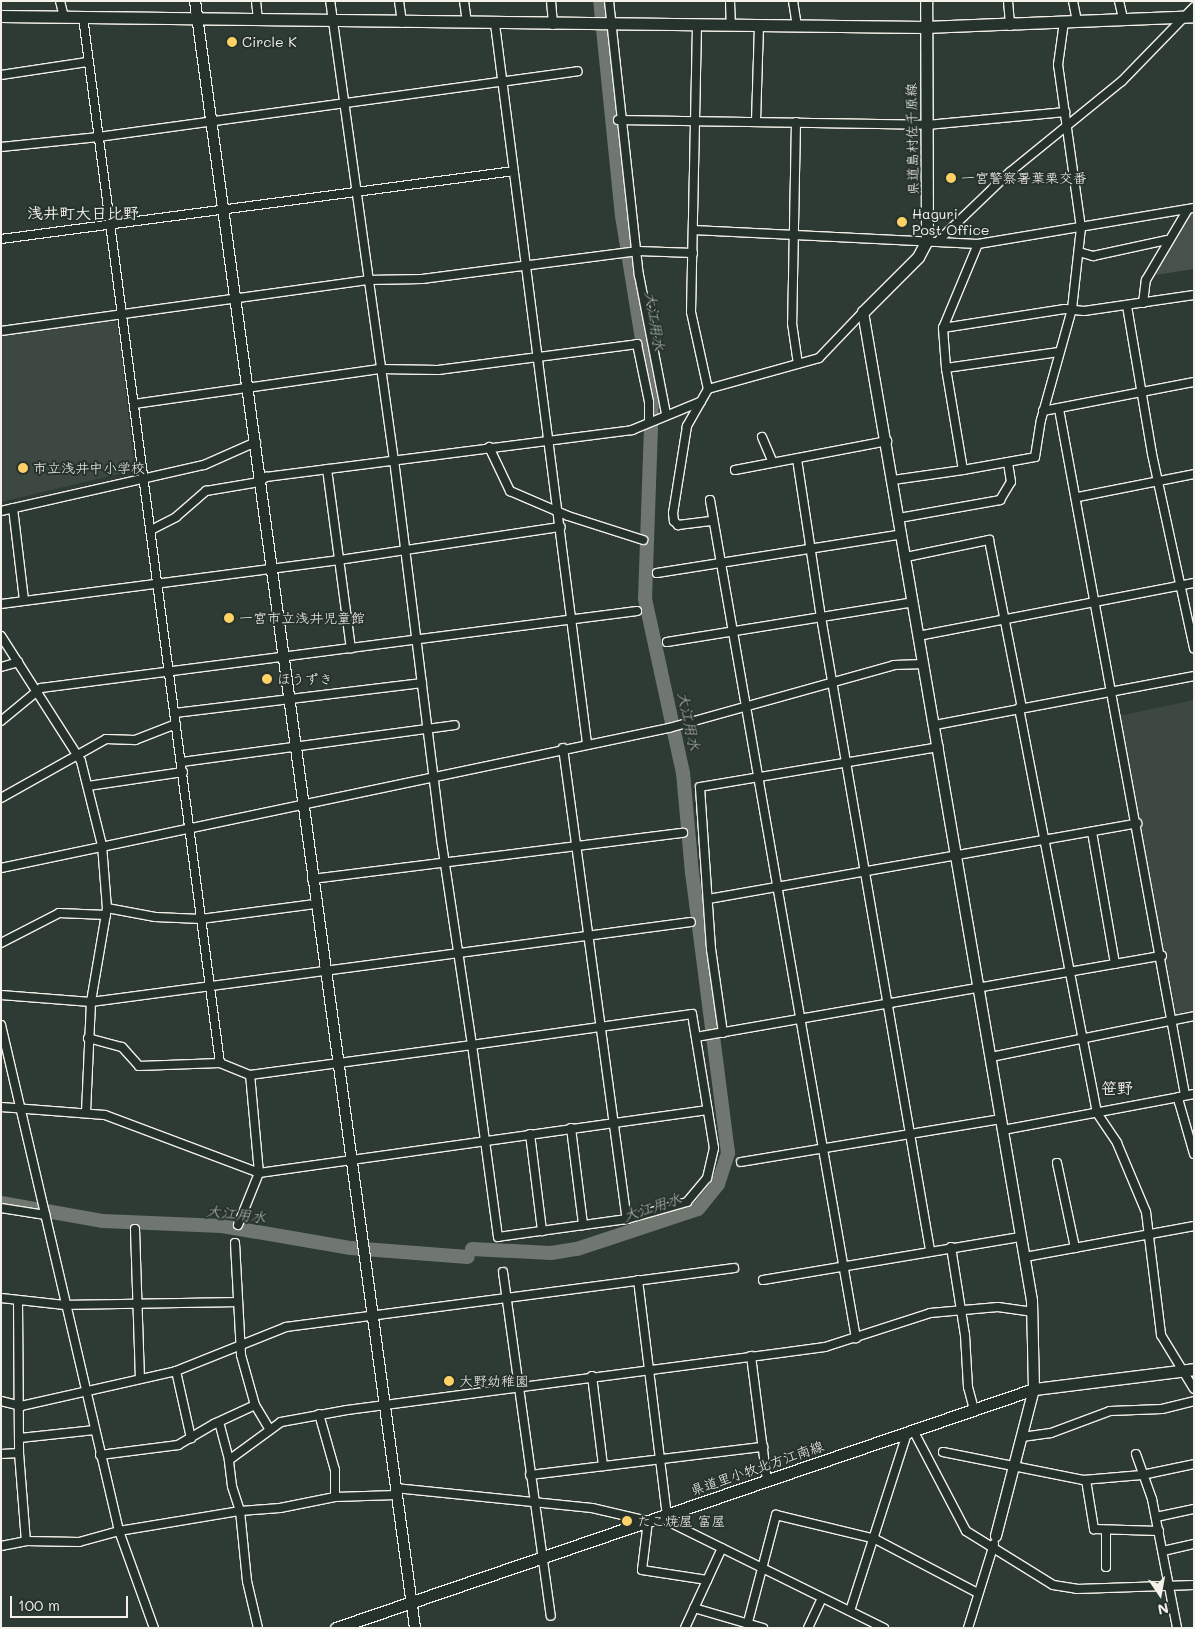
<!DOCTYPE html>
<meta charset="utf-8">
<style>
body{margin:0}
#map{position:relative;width:1195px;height:1629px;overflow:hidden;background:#2e3b34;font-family:Mali,"Klee One",sans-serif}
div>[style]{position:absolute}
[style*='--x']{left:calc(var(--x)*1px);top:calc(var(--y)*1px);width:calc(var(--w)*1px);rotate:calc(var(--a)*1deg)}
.built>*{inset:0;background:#3c4841}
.green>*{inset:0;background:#48524c}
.river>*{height:14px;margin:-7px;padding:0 7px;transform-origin:7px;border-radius:7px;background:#6f7770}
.roads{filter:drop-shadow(1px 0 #f4f1e8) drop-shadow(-1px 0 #f4f1e8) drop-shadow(0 1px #f4f1e8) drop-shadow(0 -1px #f4f1e8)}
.minor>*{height:8px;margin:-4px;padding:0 4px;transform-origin:4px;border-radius:4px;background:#26332d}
.tertiary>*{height:10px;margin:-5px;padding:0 5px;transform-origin:5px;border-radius:5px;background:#26332d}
.secondary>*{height:11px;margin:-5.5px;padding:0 5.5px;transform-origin:5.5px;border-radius:5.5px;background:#26332d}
.dots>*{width:14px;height:14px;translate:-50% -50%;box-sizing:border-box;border:2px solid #26332d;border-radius:50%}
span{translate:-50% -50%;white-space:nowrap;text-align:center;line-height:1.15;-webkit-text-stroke:4px #26332d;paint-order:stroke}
.poi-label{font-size:14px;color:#f4f1e8}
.left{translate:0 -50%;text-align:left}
.street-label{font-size:14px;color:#f4f1e8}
.water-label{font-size:15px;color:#b8bab2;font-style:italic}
.quarter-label{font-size:16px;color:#f4f1e8;font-weight:700}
.frame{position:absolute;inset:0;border:2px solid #f4f1e8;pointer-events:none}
.north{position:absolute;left:1135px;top:1569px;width:50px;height:50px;-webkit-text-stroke:4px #26332d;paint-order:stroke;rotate:168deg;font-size:14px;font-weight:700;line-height:20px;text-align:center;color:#f4f1e8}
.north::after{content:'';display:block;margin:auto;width:18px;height:22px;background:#f4f1e8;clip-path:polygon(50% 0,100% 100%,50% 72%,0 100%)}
.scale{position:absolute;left:10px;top:1596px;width:118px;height:22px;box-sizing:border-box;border:2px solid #f4f1e8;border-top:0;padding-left:6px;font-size:15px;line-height:18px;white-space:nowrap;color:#f4f1e8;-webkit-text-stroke:4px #26332d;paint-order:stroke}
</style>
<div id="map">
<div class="built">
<i style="clip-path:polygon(108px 321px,115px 322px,118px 327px,135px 470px,1px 502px,1px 335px)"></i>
<i style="clip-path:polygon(1194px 700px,1194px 1010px,1176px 1014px,1119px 716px)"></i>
</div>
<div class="green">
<i style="clip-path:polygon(1194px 210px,1194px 269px,1155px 275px,1191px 211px)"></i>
</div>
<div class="river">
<i style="--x:1;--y:1203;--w:104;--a:10"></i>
<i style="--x:103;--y:1221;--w:119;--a:2.4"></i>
<i style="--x:222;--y:1226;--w:131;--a:9.7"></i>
<i style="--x:351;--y:1248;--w:117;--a:4.4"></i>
<i style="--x:472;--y:1249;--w:79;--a:2.9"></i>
<i style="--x:551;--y:1253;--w:26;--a:-9"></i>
<i style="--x:577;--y:1249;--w:127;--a:-18.3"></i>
<i style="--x:698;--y:1209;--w:32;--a:-51"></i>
<i style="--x:718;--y:1184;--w:33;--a:-72"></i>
<i style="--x:728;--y:1153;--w:282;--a:-97.3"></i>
<i style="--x:692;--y:873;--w:100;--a:-95.1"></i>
<i style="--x:683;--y:773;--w:178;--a:-102.3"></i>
<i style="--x:645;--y:599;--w:198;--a:-88"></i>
<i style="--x:652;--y:401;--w:187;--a:-99.2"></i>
<i style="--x:622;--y:216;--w:216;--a:-95.8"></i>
</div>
<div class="roads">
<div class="minor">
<i style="--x:60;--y:1;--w:16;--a:76"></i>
<i style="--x:256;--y:1;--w:19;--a:84"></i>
<i style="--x:399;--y:1;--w:22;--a:82"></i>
<i style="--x:464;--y:1;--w:22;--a:82"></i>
<i style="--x:551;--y:1;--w:24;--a:85"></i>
<i style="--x:609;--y:1;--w:276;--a:83.8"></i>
<i style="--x:639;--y:275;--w:142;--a:79"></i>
<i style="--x:730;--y:1;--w:25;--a:88"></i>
<i style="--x:793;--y:1;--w:25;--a:81"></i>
<i style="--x:1008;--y:1;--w:25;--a:85"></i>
<i style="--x:1073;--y:1;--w:20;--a:79"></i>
<i style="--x:1119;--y:1;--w:17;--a:77"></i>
<i style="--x:83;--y:17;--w:1055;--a:82.54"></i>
<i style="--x:495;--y:24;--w:725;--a:82.71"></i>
<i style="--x:697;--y:26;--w:286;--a:91.2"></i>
<i style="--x:691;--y:312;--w:79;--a:77.6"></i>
<i style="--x:708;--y:389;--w:43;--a:119.6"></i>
<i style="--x:687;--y:426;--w:88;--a:99.1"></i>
<i style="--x:673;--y:513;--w:8;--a:83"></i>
<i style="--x:674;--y:521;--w:6;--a:45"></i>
<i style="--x:678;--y:525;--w:35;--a:-7"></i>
<i style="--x:1;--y:75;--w:87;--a:-8.6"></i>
<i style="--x:618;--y:120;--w:309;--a:0.9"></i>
<i style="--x:927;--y:125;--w:139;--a:-5.4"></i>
<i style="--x:756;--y:121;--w:95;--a:-88.2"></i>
<i style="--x:796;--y:122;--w:201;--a:91.1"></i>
<i style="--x:792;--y:323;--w:41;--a:81.7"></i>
<i style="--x:1;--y:147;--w:98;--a:-5.9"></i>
<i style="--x:98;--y:137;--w:484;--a:-7.8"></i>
<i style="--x:693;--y:230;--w:285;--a:2.8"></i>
<i style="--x:978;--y:244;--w:219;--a:-9.5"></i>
<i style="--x:1;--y:239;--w:517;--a:-7.55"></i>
<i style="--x:939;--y:240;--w:98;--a:-43.8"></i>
<i style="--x:1010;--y:172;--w:144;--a:-39.1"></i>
<i style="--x:1122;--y:81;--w:103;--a:-45.8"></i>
<i style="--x:1079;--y:252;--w:15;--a:16"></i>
<i style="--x:1093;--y:256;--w:76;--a:-12.2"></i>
<i style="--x:1143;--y:303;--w:23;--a:-83"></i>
<i style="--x:1146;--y:280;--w:82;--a:-59.4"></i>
<i style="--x:1127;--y:306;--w:150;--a:80.4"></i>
<i style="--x:1152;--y:454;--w:199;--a:77.8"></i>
<i style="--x:943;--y:328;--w:123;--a:-8.9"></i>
<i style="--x:1065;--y:309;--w:19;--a:6"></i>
<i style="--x:1084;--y:311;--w:111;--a:-8.3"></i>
<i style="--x:1;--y:331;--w:370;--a:-7.9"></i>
<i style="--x:367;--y:280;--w:55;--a:-1"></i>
<i style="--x:422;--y:279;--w:218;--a:-7.4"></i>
<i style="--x:638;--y:251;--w:55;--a:2.1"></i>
<i style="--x:946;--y:368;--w:114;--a:-8.1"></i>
<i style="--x:708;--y:389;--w:115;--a:-15.6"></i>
<i style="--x:819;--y:358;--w:64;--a:-46.3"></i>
<i style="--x:134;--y:404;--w:248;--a:-8.1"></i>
<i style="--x:380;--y:369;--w:58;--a:1"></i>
<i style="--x:438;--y:370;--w:201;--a:-7.4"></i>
<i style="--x:637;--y:344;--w:59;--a:78.3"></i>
<i style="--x:649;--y:402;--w:19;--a:90"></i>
<i style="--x:1059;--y:409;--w:697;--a:79.59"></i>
<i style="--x:1043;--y:411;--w:154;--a:-10.9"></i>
<i style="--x:762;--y:437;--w:28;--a:67"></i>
<i style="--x:489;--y:447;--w:49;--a:64.5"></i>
<i style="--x:510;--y:491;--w:63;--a:23.3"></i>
<i style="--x:568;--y:516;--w:79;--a:17.7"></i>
<i style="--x:797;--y:459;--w:160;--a:81.4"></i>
<i style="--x:821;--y:617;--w:642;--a:80.23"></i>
<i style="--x:327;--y:469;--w:181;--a:82.4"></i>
<i style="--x:735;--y:470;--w:155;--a:-10.8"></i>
<i style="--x:963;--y:470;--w:73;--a:-10.2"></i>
<i style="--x:1035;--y:457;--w:37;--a:-81"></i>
<i style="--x:1041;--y:420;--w:115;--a:-74.4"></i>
<i style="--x:1072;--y:309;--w:81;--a:-83.7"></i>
<i style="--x:1081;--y:228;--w:165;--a:-98"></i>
<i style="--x:1058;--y:65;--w:43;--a:-82.1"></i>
<i style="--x:893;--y:480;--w:71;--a:-8.1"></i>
<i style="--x:963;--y:470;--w:103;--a:-99.5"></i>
<i style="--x:946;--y:368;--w:40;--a:-94.3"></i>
<i style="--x:943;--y:328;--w:91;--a:-67.4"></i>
<i style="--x:1078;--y:497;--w:118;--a:-11.2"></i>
<i style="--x:710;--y:500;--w:851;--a:80.12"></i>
<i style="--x:13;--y:508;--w:93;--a:83.2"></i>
<i style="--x:1;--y:511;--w:208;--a:-12.8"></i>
<i style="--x:204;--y:465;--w:57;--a:-23.9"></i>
<i style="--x:899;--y:518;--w:103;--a:-10.1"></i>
<i style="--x:1000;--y:500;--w:21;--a:-59"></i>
<i style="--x:1011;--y:482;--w:20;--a:-99"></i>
<i style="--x:151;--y:530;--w:28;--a:-27"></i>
<i style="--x:176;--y:517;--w:40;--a:-41"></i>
<i style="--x:206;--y:491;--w:54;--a:-9.6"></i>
<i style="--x:259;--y:482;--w:9;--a:-36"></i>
<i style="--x:266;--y:477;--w:369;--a:-7.3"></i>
<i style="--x:632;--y:430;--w:74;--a:-22.4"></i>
<i style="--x:906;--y:557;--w:85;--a:-11.6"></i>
<i style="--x:989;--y:540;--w:171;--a:78.9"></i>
<i style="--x:657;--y:573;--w:248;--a:-9"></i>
<i style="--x:1;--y:604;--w:341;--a:-7.4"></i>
<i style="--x:339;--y:560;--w:224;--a:-8.5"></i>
<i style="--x:1;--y:636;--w:148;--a:57.4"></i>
<i style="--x:81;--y:761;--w:87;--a:76"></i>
<i style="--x:102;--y:845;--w:63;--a:85.5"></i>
<i style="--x:107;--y:908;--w:95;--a:99.7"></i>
<i style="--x:91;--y:1002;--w:110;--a:92.6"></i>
<i style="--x:918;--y:636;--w:281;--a:-10.9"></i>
<i style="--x:667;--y:642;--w:249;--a:-9.2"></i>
<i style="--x:1;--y:667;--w:18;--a:-16"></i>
<i style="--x:1019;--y:708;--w:412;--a:79.1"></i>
<i style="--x:1097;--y:1113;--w:36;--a:56"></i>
<i style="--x:1117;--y:1143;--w:75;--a:67.2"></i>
<i style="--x:1146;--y:1212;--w:124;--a:83"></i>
<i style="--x:1161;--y:1335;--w:63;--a:58.6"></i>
<i style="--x:175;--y:713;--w:249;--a:-6.9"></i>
<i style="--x:1;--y:721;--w:52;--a:-39.5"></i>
<i style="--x:41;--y:688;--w:601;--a:-7.36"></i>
<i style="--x:935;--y:725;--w:264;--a:-10.7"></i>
<i style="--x:563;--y:748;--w:475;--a:82.3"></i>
<i style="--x:182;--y:762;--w:275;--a:-7.7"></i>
<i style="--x:88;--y:786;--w:96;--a:-8.4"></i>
<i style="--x:1;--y:798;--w:120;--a:-29.3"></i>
<i style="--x:106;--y:739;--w:29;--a:2"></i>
<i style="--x:135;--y:740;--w:44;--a:-21.3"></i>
<i style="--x:1092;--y:832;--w:134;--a:80.1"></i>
<i style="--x:1;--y:868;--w:683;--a:-11.84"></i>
<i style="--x:669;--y:728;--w:234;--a:-15.6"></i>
<i style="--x:894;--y:665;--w:30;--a:-2"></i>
<i style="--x:312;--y:879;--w:374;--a:-7.1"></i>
<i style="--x:708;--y:899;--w:436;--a:-10"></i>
<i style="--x:107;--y:908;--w:49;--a:10.6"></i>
<i style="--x:155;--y:917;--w:46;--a:2.5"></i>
<i style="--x:201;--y:919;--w:115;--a:-7.5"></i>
<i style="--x:1;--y:943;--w:65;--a:-27.3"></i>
<i style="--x:59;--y:913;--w:47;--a:2.4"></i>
<i style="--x:1;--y:995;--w:90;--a:4.4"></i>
<i style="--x:91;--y:1002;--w:605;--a:-7.59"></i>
<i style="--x:1;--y:1025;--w:520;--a:76.87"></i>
<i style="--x:119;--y:1531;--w:103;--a:70.2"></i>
<i style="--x:723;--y:1033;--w:85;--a:-98.1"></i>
<i style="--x:711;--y:949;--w:162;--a:-93.9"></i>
<i style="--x:700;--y:787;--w:242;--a:-9.5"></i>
<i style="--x:696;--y:1037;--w:473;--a:-9.9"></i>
<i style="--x:88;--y:1038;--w:35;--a:15"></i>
<i style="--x:122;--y:1047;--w:25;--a:48"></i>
<i style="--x:139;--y:1066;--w:81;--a:-2.1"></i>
<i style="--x:220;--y:1063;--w:32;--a:22"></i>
<i style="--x:250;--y:1075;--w:224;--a:-7.7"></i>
<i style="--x:472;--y:1045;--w:222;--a:-8"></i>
<i style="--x:692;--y:1014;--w:136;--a:80.7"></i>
<i style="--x:714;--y:1148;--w:31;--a:103"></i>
<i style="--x:707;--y:1178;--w:31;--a:130"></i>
<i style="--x:687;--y:1202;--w:62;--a:164.2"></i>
<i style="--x:627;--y:1219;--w:130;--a:172.1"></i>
<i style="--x:498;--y:1237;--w:194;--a:-97.7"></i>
<i style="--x:472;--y:1045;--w:202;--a:-98.5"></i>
<i style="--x:442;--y:845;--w:387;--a:-97.1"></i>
<i style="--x:394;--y:461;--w:464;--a:-97.9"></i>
<i style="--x:991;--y:1057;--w:207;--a:-11.4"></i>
<i style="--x:1194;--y:1094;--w:15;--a:169"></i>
<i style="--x:1179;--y:1097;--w:5;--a:90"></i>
<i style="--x:1179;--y:1102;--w:54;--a:73.9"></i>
<i style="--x:1;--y:1107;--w:104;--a:4.4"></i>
<i style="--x:105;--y:1115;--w:165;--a:20.6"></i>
<i style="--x:259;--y:1173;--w:453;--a:-8"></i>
<i style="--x:571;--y:1128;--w:98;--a:82.9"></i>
<i style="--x:1003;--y:1130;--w:179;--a:-10.6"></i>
<i style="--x:530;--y:1134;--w:98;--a:82.9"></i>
<i style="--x:741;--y:1162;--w:264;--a:-9.4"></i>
<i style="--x:1057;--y:1163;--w:87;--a:78"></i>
<i style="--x:1;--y:1208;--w:45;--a:9"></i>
<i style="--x:238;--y:1225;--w:56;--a:-68"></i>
<i style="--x:259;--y:1173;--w:98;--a:-95.2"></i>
<i style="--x:135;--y:1229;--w:150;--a:88.1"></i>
<i style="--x:235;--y:1243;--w:112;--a:86.9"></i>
<i style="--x:241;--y:1355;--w:52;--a:74.4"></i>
<i style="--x:255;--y:1405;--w:29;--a:59"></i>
<i style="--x:951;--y:1247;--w:89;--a:81"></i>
<i style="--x:965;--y:1335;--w:52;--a:86.7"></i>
<i style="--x:968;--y:1387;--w:24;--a:75"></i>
<i style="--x:1025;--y:1257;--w:172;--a:-10.4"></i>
<i style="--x:503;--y:1272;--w:347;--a:82.1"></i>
<i style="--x:638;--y:1280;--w:237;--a:83"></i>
<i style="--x:763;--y:1280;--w:262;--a:-9.5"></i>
<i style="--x:1;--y:1298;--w:64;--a:6.2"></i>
<i style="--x:65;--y:1305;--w:171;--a:-1"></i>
<i style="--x:18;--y:1300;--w:153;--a:89.6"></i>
<i style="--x:19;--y:1453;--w:88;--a:85.5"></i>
<i style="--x:751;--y:1356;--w:126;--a:82.7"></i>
<i style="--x:176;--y:1371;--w:69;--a:77.4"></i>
<i style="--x:592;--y:1376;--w:91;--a:83"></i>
<i style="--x:1;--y:1401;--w:21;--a:14"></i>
<i style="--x:21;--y:1406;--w:159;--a:-12.7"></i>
<i style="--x:176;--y:1371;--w:118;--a:-21.8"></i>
<i style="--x:286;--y:1327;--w:452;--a:-7.5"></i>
<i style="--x:319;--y:1414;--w:58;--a:74.1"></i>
<i style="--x:335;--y:1470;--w:27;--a:90"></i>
<i style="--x:219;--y:1422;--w:39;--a:75"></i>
<i style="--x:913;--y:1430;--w:114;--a:62.3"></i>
<i style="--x:966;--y:1531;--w:102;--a:31.8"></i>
<i style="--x:1053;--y:1585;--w:24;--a:9"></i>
<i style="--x:1077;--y:1589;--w:117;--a:-2"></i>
<i style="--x:1022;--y:1437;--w:29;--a:-8"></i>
<i style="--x:1051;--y:1433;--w:63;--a:-20.4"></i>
<i style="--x:1110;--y:1411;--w:52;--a:-2.2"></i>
<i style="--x:1162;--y:1409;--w:33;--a:-14"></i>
<i style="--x:20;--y:1438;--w:75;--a:-6.1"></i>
<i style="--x:943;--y:1452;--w:143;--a:11.3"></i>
<i style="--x:1083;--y:1480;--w:59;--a:-4.8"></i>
<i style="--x:1142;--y:1475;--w:53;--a:-11.9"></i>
<i style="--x:1;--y:1454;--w:18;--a:-3"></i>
<i style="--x:1136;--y:1454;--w:48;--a:70.4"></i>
<i style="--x:1152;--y:1499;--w:131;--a:79"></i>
<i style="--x:100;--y:1455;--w:79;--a:-7.3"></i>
<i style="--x:178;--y:1445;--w:42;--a:-30.3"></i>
<i style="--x:214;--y:1424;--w:45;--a:-24.9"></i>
<i style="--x:530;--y:1475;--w:235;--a:-6.9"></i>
<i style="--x:1086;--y:1480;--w:50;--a:80.7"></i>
<i style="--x:1094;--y:1529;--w:65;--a:1.8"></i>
<i style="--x:395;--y:1488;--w:198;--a:5.8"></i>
<i style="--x:592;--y:1508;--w:57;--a:13.1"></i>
<i style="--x:648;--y:1521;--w:49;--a:97"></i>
<i style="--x:642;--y:1570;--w:66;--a:8.7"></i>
<i style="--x:659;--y:1517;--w:251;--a:26.3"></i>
<i style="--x:1156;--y:1517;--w:39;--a:-12"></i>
<i style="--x:1;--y:1546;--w:25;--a:-11"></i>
<i style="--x:26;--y:1541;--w:53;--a:1.1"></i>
<i style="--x:79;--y:1542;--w:41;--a:-15.4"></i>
<i style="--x:119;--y:1531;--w:123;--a:-9.4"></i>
<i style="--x:240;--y:1511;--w:40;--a:-4.3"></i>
<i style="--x:280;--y:1508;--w:56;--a:-11.3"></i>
<i style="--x:335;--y:1497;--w:61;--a:-1.9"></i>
<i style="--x:1163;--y:1551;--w:32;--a:-13"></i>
<i style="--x:1106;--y:1567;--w:36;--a:-90"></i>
<i style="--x:694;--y:1608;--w:72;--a:16.2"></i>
<i style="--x:850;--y:1611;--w:187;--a:-72.2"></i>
<i style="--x:748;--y:1622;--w:111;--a:-75.3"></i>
<i style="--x:776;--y:1515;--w:102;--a:13.6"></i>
<i style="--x:875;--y:1539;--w:116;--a:27.7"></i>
<i style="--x:258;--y:1628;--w:48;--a:-103.2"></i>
<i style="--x:247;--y:1581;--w:70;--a:-95.7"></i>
<i style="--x:240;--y:1511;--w:26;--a:-108"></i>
<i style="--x:232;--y:1486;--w:26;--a:-97"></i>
<i style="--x:229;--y:1460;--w:64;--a:-36.2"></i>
<i style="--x:281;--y:1422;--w:67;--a:-10.3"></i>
<i style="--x:347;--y:1410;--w:482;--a:-7.5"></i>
<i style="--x:825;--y:1347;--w:110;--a:-17.9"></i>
<i style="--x:930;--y:1313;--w:68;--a:-5"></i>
<i style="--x:998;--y:1307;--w:34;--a:8"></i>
<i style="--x:685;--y:1628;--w:88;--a:-65.2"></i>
<i style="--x:808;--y:1628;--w:33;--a:-65"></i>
<i style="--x:968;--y:1628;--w:88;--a:-72.8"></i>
</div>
<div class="tertiary">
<i style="--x:195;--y:1;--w:1642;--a:82.3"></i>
<i style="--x:863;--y:312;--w:1003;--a:80.3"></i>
<i style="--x:1032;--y:1301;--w:88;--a:88.7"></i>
<i style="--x:1034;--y:1389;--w:152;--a:104.5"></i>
</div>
<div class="secondary">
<i style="--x:1;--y:16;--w:924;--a:0.68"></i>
<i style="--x:925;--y:27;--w:269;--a:-2.3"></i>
<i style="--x:863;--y:312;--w:78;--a:-45"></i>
<i style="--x:918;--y:257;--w:19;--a:-62"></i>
<i style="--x:927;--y:240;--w:239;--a:-90.2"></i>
<i style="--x:336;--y:1628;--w:738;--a:-18.9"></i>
<i style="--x:1034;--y:1389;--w:161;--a:-7.1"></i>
</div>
</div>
<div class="dots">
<i style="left:232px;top:42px;background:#ffd166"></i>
<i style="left:951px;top:178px;background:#ffd166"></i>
<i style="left:902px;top:222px;background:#ffd166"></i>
<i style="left:23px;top:468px;background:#ffd166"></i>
<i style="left:229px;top:618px;background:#ffd166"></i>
<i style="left:267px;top:679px;background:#ffd166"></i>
<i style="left:449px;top:1381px;background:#ffd166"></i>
<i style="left:627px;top:1521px;background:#ffd166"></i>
</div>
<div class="poi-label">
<span class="left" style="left:242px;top:42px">Circle K</span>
<span class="left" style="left:961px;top:178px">一宮警察署葉栗交番</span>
<span class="left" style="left:912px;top:222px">Haguri<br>Post Office</span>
<span class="left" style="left:33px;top:468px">市立浅井中小学校</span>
<span class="left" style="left:239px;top:618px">一宮市立浅井児童館</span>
<span class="left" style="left:277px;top:679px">ほうずき</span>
<span class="left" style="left:459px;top:1381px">大野幼稚園</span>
<span class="left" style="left:637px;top:1521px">たこ焼屋 富屋</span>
</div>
<div class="street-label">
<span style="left:912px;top:139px;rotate:-91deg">県道島村佐千原線</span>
<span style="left:757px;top:1468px;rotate:-19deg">県道里小牧北方江南線</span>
</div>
<div class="water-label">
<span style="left:655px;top:321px;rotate:81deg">大江用水</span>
<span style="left:689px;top:721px;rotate:78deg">大江用水</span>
<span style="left:652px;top:1207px;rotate:-18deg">大江用水</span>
<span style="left:236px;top:1214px;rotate:7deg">大江用水</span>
</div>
<div class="quarter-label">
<span style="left:83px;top:213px">浅井町大日比野</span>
<span style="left:1117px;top:1088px">笹野</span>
</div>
<div class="frame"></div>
<div class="north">N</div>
<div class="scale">100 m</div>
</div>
